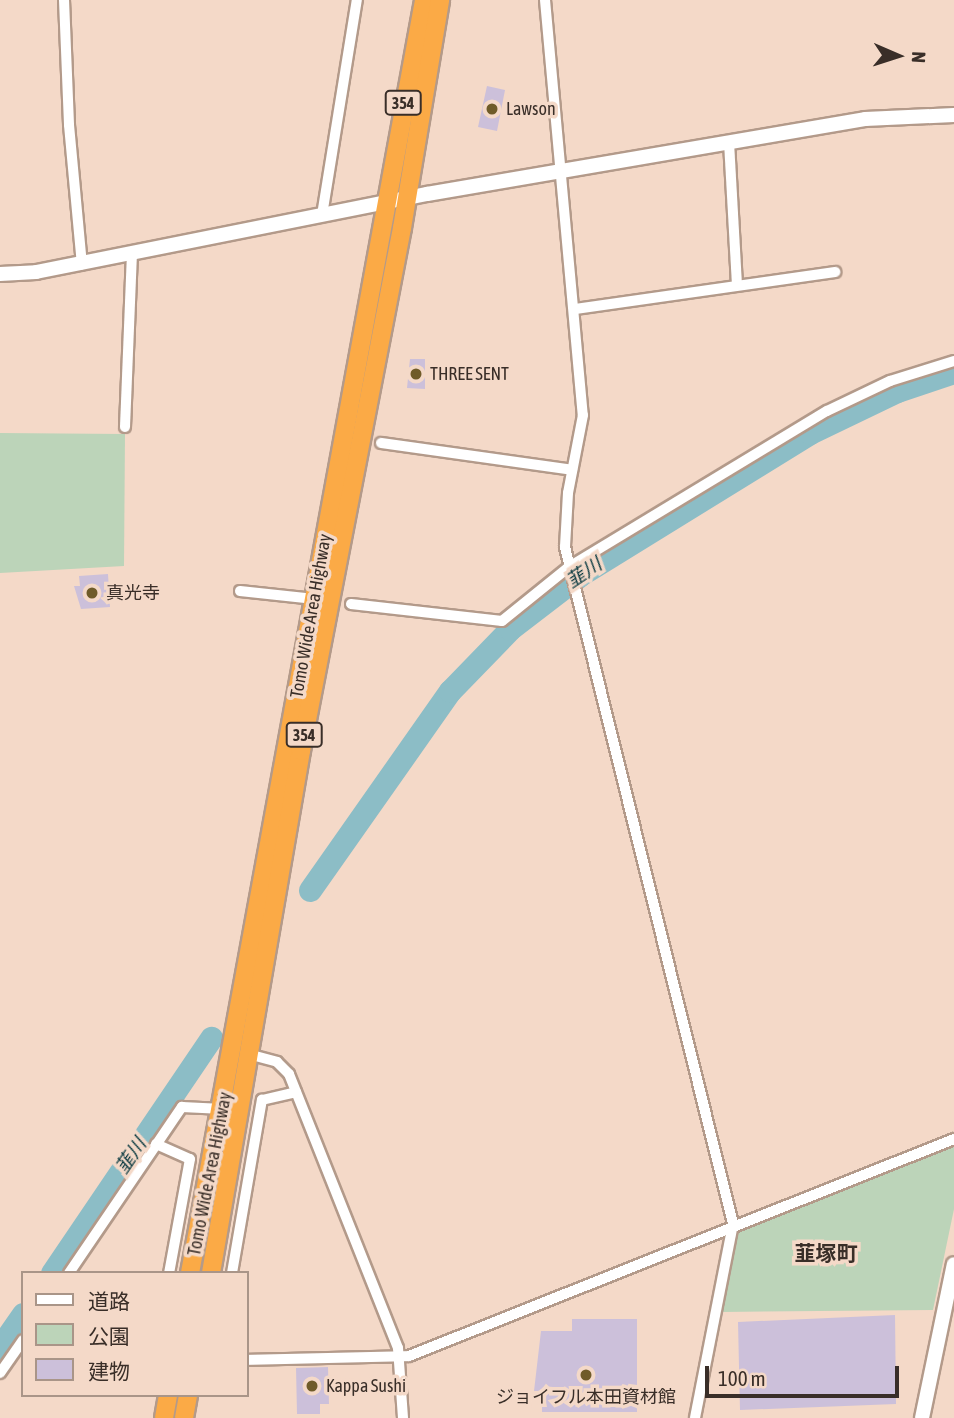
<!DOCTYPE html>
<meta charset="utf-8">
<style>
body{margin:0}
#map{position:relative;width:954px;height:1418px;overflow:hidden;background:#f4d9c8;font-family:"Asap Condensed","Noto Sans JP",sans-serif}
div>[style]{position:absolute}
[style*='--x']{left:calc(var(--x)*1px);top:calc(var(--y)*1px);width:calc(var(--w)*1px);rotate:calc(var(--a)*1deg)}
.green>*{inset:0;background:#bcd4b9}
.river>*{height:23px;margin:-11.5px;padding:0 11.5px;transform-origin:11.5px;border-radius:11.5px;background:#8cbdc6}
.building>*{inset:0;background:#ccc0da}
.roads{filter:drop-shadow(2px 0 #b39a8a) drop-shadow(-2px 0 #b39a8a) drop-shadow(0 2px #b39a8a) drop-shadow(0 -2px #b39a8a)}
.minor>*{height:10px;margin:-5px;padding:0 5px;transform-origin:5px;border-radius:5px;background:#fff}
.tertiary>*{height:14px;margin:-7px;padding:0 7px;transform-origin:7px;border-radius:7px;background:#fff}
.trunk>*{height:18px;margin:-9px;padding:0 9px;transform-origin:9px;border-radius:9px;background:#fbaa46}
.dots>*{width:19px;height:19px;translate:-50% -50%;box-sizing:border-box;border:4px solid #f4d9c8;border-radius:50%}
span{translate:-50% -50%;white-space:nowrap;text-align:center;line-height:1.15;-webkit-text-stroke:7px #f4d9c8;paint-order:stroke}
.shield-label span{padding:2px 5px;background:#f4d9c8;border:2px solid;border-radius:5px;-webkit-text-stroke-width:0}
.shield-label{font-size:16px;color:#392e28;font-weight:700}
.poi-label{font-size:18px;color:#392e28}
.left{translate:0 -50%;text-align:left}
.street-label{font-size:18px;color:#392e28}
.water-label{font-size:19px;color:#06373e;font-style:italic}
.quarter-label{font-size:21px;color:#392e28;font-weight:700}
.legend{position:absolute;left:21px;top:1271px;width:228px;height:126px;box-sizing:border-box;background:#f4d9c8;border:2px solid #a99588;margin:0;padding:9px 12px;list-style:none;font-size:21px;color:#392e28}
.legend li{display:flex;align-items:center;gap:14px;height:35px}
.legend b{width:35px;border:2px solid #a99588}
.north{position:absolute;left:863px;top:21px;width:70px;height:70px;-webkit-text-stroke:5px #f4d9c8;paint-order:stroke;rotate:93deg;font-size:19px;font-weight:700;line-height:28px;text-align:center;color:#392e28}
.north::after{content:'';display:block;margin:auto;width:24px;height:32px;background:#392e28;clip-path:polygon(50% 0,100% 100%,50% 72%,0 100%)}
.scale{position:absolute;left:705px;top:1366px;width:194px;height:32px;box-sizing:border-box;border:4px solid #392e28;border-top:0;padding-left:9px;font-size:21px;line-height:24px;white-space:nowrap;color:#392e28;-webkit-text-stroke:5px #f4d9c8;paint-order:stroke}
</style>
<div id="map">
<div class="green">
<i style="clip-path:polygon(0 433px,125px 434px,124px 566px,0 573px)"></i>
<i style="clip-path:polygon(954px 1146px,954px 1209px,933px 1310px,721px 1312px,737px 1227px)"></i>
</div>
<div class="river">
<i style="--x:310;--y:890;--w:243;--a:-54.9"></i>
<i style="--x:450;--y:691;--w:86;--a:-45.9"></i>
<i style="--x:510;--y:629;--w:88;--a:-37.6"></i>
<i style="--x:580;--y:575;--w:270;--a:-31.7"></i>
<i style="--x:810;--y:433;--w:97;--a:-25.8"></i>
<i style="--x:897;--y:391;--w:60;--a:-18.4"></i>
<i style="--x:52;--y:1273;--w:284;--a:-55.9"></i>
<i style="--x:0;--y:1347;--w:40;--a:-55.1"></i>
</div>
<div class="building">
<i style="clip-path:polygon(487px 86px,505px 90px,497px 131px,478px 127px)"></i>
<i style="clip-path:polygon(410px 359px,425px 359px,425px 389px,407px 388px)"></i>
<i style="clip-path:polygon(108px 574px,110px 607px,81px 609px,74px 586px,80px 586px,79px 576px)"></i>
<i style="clip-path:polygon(895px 1315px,896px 1404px,740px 1410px,738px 1322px)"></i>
<i style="clip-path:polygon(572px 1319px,637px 1319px,637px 1412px,542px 1412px,542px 1391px,534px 1391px,541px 1331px,572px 1331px)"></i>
<i style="clip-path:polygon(328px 1367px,329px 1404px,320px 1404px,320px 1414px,297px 1414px,296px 1368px)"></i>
</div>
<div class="roads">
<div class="minor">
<i style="--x:64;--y:0;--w:125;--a:87.7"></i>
<i style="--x:69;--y:125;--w:140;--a:84.7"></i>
<i style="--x:545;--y:0;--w:417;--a:84.8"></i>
<i style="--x:583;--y:415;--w:79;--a:100.9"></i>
<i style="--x:568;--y:493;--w:54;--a:93.2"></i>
<i style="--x:565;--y:547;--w:698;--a:76.06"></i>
<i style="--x:733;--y:1224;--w:198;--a:101.1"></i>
<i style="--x:729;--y:142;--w:143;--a:86.8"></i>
<i style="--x:322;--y:215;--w:218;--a:-80.8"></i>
<i style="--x:575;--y:309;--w:263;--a:-8.1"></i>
<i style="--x:125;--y:427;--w:175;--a:-87.7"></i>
<i style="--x:381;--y:443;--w:193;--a:8"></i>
<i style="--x:240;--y:591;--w:75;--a:6.1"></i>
<i style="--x:351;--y:604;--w:152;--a:6.4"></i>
<i style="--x:502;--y:621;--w:86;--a:-38.9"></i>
<i style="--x:569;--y:567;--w:301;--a:-31.2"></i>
<i style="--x:827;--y:411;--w:70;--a:-25.5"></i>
<i style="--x:890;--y:381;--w:67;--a:-17.4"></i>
<i style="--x:248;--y:1054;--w:30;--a:15"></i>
<i style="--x:277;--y:1062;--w:17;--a:45"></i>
<i style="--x:289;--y:1074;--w:295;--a:68.3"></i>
<i style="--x:398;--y:1348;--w:70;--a:85.9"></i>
<i style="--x:156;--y:1144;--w:37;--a:24"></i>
<i style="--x:190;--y:1159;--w:116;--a:100.4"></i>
<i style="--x:69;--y:1273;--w:201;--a:-55.8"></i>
<i style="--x:182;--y:1107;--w:41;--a:2.8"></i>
<i style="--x:232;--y:1273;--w:176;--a:-80.2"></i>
<i style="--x:262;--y:1100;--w:35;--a:-13"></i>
<i style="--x:247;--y:1360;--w:162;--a:-1.4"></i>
<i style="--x:409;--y:1356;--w:587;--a:-21.71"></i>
<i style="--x:0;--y:1373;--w:40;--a:-55.1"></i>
</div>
<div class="tertiary">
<i style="--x:0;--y:274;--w:36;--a:-3"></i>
<i style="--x:36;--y:272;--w:399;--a:-11.3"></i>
<i style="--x:427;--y:194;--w:444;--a:-9.7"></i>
<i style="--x:865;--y:119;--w:89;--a:-2.6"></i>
<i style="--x:922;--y:1418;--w:157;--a:-78.3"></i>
</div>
<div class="trunk">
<i style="--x:190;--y:1273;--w:1294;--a:-79.58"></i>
<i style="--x:211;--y:1273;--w:530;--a:-80.22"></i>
<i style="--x:301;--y:751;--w:533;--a:-79.07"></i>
<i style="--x:402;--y:228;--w:231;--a:-80.5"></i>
<i style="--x:164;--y:1418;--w:23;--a:-80"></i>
<i style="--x:184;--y:1418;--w:23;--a:-80"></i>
</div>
</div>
<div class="dots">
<i style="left:492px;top:109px;background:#6f5b29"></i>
<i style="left:416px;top:374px;background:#6f5b29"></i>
<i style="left:92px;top:593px;background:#6f5b29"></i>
<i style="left:586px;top:1375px;background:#6f5b29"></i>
<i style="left:312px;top:1386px;background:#6f5b29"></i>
</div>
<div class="shield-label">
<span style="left:403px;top:103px">354</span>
<span style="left:304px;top:735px">354</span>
</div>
<div class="poi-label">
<span class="left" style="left:506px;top:109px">Lawson</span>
<span class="left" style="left:430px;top:374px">THREE SENT</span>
<span class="left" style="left:106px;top:593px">真光寺</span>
<span class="left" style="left:326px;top:1386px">Kappa Sushi</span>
<span style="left:586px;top:1397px">ジョイフル本田資材館</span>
</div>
<div class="street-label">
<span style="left:311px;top:616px;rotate:-80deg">Tomo Wide Area Highway</span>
<span style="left:210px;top:1174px;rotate:-79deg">Tomo Wide Area Highway</span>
</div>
<div class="water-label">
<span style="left:584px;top:573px;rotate:-34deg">韮川</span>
<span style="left:131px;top:1156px;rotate:-56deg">韮川</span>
</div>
<div class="quarter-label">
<span style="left:826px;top:1253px">韮塚町</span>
</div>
<ul class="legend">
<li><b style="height:9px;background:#fff"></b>道路</li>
<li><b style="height:19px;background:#bcd4b9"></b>公園</li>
<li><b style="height:19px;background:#ccc0da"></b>建物</li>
</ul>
<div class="north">N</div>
<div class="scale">100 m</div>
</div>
